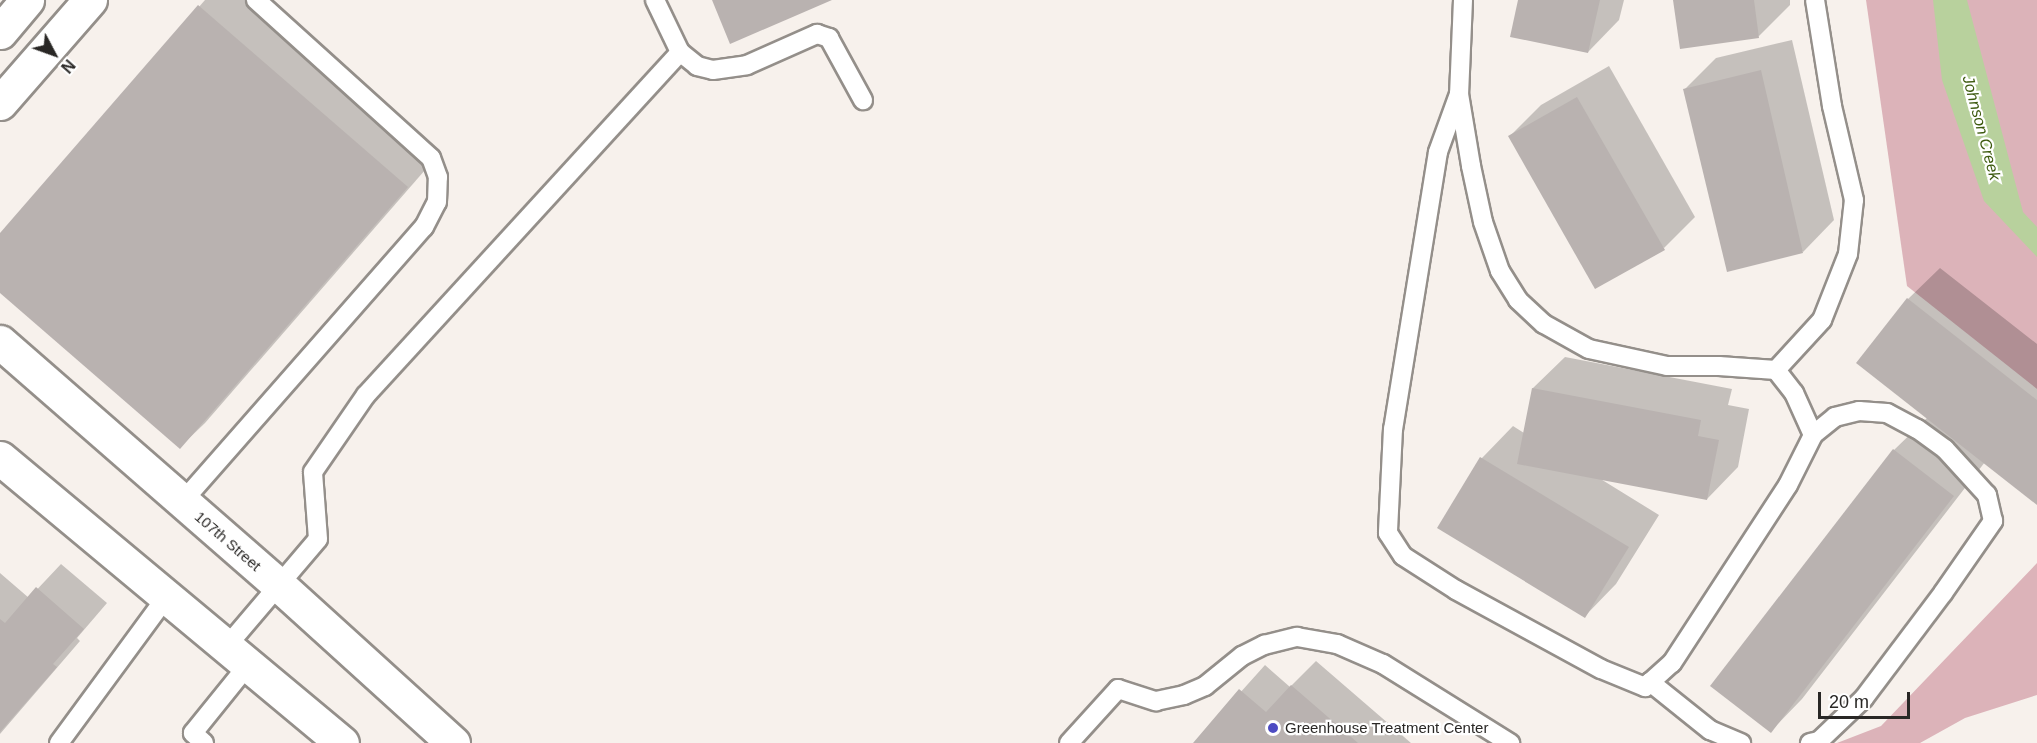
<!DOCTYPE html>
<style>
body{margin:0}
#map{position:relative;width:2037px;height:743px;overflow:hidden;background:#f7f1ec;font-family:Arial,sans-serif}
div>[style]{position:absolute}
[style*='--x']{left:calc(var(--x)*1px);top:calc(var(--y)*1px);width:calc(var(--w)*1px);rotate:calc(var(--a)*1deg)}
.green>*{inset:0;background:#dcb3b9}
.water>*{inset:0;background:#b8d19d}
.shadow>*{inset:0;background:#0003}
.building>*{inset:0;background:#b9b2b0}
.roads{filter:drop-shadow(2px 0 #948f8a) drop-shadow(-2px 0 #948f8a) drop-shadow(0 2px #948f8a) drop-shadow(0 -2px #948f8a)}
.lane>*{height:18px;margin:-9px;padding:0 9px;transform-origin:9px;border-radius:9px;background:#fff}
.secondary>*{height:33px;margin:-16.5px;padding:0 16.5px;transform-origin:16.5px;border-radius:16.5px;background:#fff}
.dots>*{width:16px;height:16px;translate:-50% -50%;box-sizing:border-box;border:3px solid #fff;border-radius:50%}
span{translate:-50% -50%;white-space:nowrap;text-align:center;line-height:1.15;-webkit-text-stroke:4.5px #fff;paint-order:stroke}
.street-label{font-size:15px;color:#292725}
.poi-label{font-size:15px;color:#292725}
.left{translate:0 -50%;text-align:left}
.water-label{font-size:16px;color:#3d5a0f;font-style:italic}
.north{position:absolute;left:24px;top:24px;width:60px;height:60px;-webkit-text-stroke:4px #fff;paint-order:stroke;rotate:131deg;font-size:16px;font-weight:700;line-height:24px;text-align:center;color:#292725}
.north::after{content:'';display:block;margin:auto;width:21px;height:27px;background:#292725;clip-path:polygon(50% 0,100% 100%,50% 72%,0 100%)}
.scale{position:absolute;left:1818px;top:692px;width:92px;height:27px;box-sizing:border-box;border:3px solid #292725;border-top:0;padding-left:8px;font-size:18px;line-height:21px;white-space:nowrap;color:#292725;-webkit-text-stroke:4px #fff;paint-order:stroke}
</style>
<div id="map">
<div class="green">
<i style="clip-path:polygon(1866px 0,2037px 0,2037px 389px,1907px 286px)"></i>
<i style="clip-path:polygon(2037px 563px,2037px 695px,1965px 718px,1920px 743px,1837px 743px,1881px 726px)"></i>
</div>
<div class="water">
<i style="clip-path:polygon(1933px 0,1967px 0,2023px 212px,2037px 227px,2037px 257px,1984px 201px,1942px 80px)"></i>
</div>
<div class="shadow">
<i style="clip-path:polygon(205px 0,245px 0,432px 162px,205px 423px,180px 447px,0 291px,0 235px)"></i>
<i style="clip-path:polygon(1520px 0,1624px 0,1619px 20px,1588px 52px)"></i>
<i style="clip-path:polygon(1675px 0,1790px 0,1790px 5px,1759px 36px)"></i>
<i style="clip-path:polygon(1792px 40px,1834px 220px,1803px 252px,1684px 90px,1716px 58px)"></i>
<i style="clip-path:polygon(1609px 66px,1695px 217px,1664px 248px,1510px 136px,1541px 105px)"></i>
<i style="clip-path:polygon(1940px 268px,2037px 344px,2037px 503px,1985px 462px,1802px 699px,1771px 731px,1894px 450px,1928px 417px,1908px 299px)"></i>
<i style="clip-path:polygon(1565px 357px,1732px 389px,1728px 405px,1749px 409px,1738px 467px,1707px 499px,1599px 478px,1659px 515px,1616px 584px,1585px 616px,1439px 528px,1482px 458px,1513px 426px,1524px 433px,1533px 388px)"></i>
<i style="clip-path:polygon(61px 564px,107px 603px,77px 638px,80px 641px,0 734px,0 573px,29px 598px)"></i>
<i style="clip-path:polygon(1316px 661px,1411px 743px,1195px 743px,1265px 665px,1290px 687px)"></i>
</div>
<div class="building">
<i style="clip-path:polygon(712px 0,832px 0,730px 44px)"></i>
<i style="clip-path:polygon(1518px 0,1600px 0,1588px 53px,1510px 37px)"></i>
<i style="clip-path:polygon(1673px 0,1754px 0,1759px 38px,1680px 49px)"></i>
<i style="clip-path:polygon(198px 5px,408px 187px,180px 449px,0 293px,0 233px)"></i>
<i style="clip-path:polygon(1761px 70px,1803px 253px,1727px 272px,1683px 89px)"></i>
<i style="clip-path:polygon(1577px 97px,1665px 250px,1595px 289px,1508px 136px)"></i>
<i style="clip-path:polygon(1907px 298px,2037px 400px,2037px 505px,1856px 363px)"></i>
<i style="clip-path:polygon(1532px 388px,1701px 420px,1698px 436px,1719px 440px,1707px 500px,1517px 464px)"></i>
<i style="clip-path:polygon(1893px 449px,1954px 496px,1771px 733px,1710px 686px)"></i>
<i style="clip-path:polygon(1480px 457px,1629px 547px,1585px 618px,1437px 528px)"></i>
<i style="clip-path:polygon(36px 587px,84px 629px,53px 664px,57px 667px,0 732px,0 619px,5px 623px)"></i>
<i style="clip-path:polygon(1291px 685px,1358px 743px,1193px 743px,1239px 689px,1266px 712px)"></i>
</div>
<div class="roads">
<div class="lane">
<i style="--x:1463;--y:0;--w:94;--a:92.4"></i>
<i style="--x:1459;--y:94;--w:73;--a:80.5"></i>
<i style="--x:1471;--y:166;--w:57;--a:77.9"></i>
<i style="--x:1483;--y:222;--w:52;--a:70.9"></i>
<i style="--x:1500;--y:271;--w:34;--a:58"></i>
<i style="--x:1518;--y:300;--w:35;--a:43"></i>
<i style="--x:1544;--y:324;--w:51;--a:29.1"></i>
<i style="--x:1589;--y:349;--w:80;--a:12.3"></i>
<i style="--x:1667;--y:366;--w:52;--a:0"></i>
<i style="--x:1719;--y:366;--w:57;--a:4"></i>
<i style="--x:1776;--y:370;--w:68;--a:-47.4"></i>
<i style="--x:1822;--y:320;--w:71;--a:-68.5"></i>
<i style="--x:1848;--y:254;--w:54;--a:-83.7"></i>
<i style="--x:1854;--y:200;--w:97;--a:-103.2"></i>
<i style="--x:1832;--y:106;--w:107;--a:-99.1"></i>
<i style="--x:680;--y:52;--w:22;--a:39"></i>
<i style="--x:697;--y:66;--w:16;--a:14"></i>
<i style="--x:713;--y:70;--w:34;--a:-8"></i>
<i style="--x:747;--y:65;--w:77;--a:-23.9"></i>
<i style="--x:817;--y:34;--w:13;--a:18"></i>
<i style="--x:829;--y:38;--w:71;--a:61.3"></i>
<i style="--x:1459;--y:94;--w:62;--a:109.9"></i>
<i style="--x:1438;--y:152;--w:281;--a:99.2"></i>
<i style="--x:1393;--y:429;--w:104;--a:92.8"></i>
<i style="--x:1388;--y:533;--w:27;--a:57"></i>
<i style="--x:1403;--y:556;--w:63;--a:32.7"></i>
<i style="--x:1456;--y:590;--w:165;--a:28.6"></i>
<i style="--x:1601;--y:669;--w:48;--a:22.2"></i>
<i style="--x:1645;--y:687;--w:36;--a:-42"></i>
<i style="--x:1672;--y:663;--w:212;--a:-56.9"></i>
<i style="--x:1788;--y:485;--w:56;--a:-63.4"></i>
<i style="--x:1813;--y:435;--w:46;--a:-114.3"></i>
<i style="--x:1794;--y:393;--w:29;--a:-128"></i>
<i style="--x:183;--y:501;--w:365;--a:-48.7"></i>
<i style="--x:424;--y:227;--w:28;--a:-63"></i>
<i style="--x:437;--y:202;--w:25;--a:-88"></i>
<i style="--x:438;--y:177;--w:20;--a:-110"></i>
<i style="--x:431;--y:158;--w:236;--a:-137.9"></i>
<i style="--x:227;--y:646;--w:140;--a:-49.6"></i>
<i style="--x:318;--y:539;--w:67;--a:-94.3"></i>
<i style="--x:313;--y:472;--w:93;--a:-55.5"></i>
<i style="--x:366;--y:395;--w:465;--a:-47.5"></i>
<i style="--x:680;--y:52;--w:58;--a:-115.7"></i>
<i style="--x:1650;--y:682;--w:77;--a:38.7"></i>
<i style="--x:1710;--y:730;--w:34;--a:23"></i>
<i style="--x:59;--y:743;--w:182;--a:-53.7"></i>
<i style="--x:204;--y:743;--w:15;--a:-138"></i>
<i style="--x:193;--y:733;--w:86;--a:-51.1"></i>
<i style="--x:1069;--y:743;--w:73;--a:-47.8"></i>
<i style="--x:1118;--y:689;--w:40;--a:18"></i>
<i style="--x:1156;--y:701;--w:29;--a:-12"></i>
<i style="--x:1184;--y:695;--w:23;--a:-23"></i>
<i style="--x:1205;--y:686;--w:48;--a:-39"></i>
<i style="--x:1242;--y:656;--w:25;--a:-27"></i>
<i style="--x:1264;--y:645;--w:34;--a:-14"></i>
<i style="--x:1297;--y:637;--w:41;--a:9.9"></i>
<i style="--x:1337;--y:644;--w:50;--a:23.5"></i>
<i style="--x:1383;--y:664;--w:150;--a:31.9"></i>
<i style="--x:1810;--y:743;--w:9;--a:-13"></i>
<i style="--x:1819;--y:741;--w:62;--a:-43.7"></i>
<i style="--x:1864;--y:698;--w:131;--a:-53"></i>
<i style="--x:1943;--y:593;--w:88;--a:-55.2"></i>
<i style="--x:1993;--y:521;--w:27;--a:-103"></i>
<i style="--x:1987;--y:495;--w:62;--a:-132.4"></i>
<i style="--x:1945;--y:449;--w:34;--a:-144"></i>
<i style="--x:1917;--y:429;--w:34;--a:-152"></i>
<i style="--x:1887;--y:413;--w:28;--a:-176"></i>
<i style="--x:1859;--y:411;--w:25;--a:166"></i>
<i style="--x:1835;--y:417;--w:28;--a:141"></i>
</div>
<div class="secondary">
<i style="--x:0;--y:32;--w:42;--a:-49.8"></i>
<i style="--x:0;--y:103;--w:137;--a:-48.9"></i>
<i style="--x:0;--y:342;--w:370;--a:41.1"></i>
<i style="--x:279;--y:585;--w:235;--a:42.2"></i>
<i style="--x:0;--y:458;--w:445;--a:39.8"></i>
</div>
</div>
<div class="dots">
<i style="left:1273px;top:728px;background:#4d4bc2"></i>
</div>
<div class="street-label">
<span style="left:228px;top:541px;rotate:41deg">107th Street</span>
</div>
<div class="poi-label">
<span class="left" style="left:1285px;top:728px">Greenhouse Treatment Center</span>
</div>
<div class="water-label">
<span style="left:1981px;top:128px;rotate:75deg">Johnson Creek</span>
</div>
<div class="north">N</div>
<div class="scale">20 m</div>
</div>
